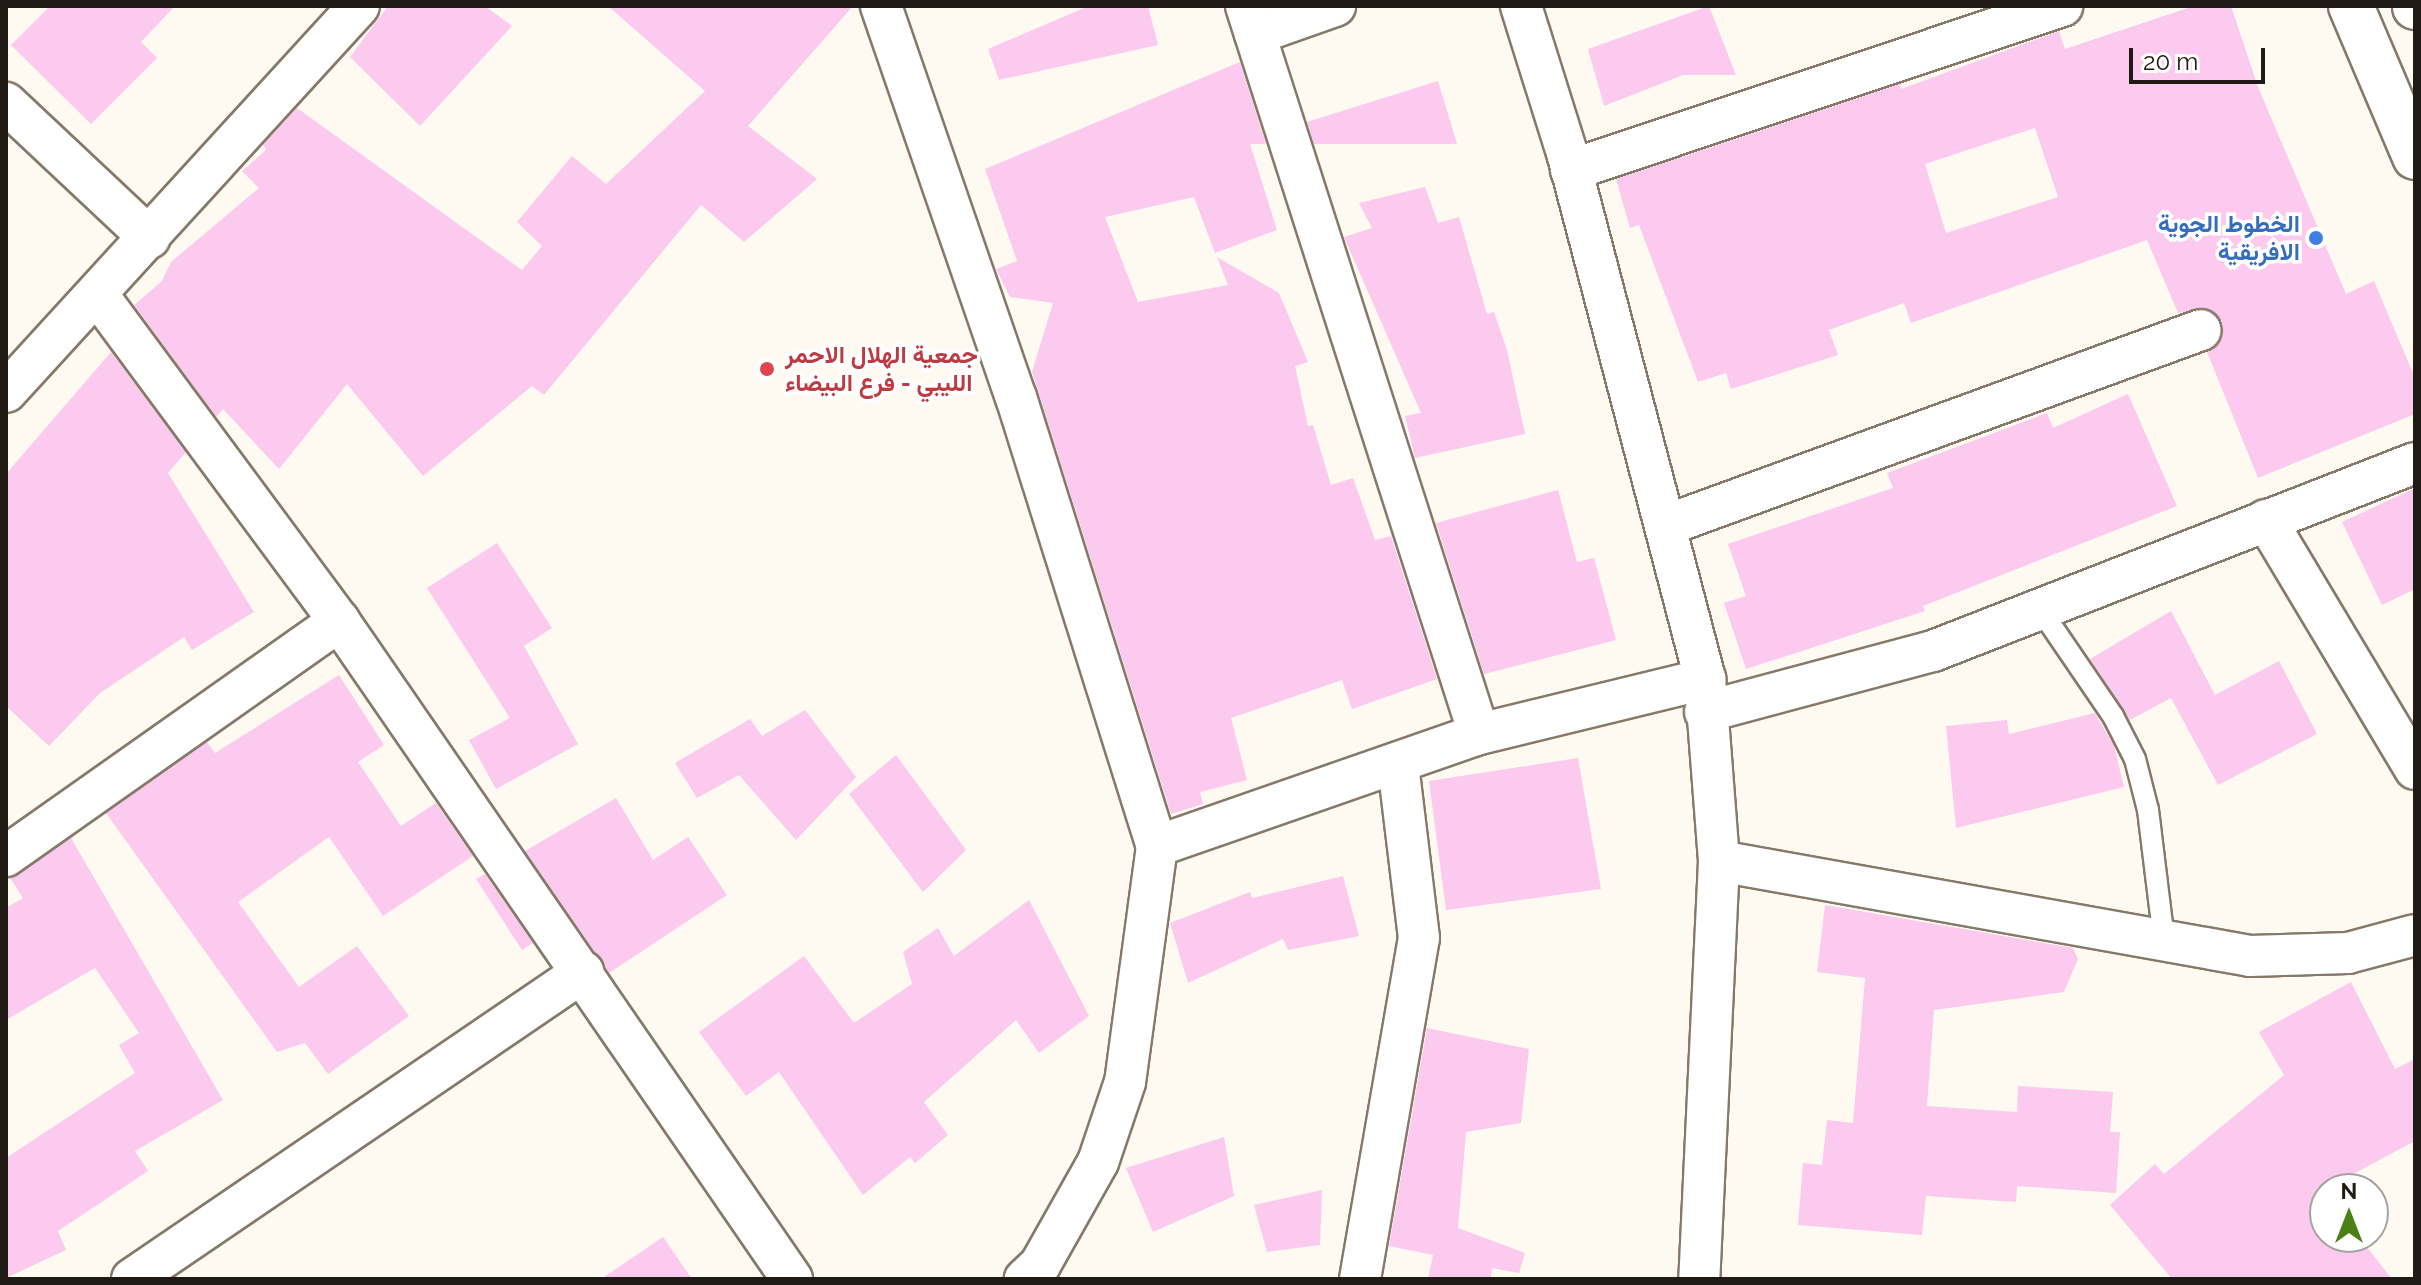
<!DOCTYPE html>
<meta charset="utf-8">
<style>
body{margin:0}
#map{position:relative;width:2421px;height:1285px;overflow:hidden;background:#fef9f1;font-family:Raleway,Vazirmatn,sans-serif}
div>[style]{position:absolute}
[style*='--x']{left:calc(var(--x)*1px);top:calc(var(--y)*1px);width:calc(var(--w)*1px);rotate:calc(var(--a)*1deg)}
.building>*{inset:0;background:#fcc9ef}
.roads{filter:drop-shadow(2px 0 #867969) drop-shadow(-2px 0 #867969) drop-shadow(0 2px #867969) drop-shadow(0 -2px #867969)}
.service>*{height:20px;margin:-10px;padding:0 10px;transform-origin:10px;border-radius:10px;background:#fff}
.minor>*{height:40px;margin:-20px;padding:0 20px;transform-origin:20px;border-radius:20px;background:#fff}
.tertiary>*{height:44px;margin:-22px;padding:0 22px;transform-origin:22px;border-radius:22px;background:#fff}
.dots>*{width:22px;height:22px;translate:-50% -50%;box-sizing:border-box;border:4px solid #fff;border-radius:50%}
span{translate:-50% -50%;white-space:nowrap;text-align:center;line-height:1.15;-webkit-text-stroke:7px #fff;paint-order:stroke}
.shop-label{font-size:24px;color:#366cbe;font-weight:700}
.right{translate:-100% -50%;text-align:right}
.health-label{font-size:24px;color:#be3a42;font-weight:700}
.left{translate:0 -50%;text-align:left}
.frame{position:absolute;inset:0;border:8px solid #1f1a13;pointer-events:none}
.north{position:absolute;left:2309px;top:1173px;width:80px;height:80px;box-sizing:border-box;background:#fff;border:2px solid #a5a3a1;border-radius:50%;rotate:0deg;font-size:22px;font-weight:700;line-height:32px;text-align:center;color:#1f1a13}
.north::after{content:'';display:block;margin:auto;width:28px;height:36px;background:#4b8016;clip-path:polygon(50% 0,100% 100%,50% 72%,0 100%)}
.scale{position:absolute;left:2129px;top:48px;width:136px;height:36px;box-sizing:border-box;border:4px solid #1f1a13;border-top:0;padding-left:10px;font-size:24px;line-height:28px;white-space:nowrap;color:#1f1a13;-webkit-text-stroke:6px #fff;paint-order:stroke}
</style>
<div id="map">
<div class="building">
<i style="clip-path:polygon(50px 6px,175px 6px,141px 42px,157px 58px,91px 124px,11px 45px)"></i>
<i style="clip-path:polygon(388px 6px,485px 6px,512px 26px,420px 126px,350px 57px)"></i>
<i style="clip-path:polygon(608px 6px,853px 6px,748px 126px,817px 179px,744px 242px,701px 205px,544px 395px,532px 386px,423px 476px,347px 384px,279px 469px,223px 409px,216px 417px,134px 305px,162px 281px,171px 262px,259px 188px,242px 171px,266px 150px,263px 145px,297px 108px,522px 270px,542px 246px,517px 222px,572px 156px,606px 184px,705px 91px)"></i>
<i style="clip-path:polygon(1089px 6px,1148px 6px,1158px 45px,999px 80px,988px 49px)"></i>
<i style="clip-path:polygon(1709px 6px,1736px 75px,1683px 75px,1604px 106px,1588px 49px)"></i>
<i style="clip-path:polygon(evenodd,2194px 6px,2231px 6px,2258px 87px,2346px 294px,2374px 281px,2415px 378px,2415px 414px,2258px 478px,2207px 352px,2219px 344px,2222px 321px,2206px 308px,2178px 313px,2147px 240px,1911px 323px,1904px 303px,1829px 330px,1838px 355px,1731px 389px,1726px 373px,1698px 382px,1639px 225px,1630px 228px,1616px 179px,1900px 84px,1901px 89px,2059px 31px,2065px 49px,2194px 6px,2035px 128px,2058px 197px,1946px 233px,1925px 164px,2035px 128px)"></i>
<i style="clip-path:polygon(1240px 62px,1266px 144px,1250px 144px,1277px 230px,1215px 253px,1194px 197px,1105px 217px,1138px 302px,1228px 285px,1217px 257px,1279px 293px,1308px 362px,1295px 366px,1308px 426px,1313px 425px,1331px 485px,1353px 478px,1375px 540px,1391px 536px,1437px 679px,1352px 709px,1342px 680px,1231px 718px,1247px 780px,1200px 792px,1203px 804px,1171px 814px,1032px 372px,1053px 303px,1010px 297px,996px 269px,1017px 261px,985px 169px)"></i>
<i style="clip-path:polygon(1438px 81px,1457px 144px,1314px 144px,1307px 122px)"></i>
<i style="clip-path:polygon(1425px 187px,1438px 223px,1459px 217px,1487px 314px,1494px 312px,1507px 350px,1525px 434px,1415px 458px,1405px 416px,1421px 413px,1344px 237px,1372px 228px,1359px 203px)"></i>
<i style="clip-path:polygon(111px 352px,186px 452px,168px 473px,254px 612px,192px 650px,184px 637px,100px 693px,49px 746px,6px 706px,6px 474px)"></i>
<i style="clip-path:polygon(2128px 394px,2177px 506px,1923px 606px,1925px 611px,1746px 669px,1724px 603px,1746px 596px,1728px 544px,1893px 488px,1887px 473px,2047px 413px,2053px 428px)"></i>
<i style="clip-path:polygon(2415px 488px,2415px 589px,2382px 605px,2342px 522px)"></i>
<i style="clip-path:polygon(1558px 490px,1577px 562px,1594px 558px,1616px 640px,1484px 674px,1436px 523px)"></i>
<i style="clip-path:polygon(497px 543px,552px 628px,524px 646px,578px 744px,496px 789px,469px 740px,510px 718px,427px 588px)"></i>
<i style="clip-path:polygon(2171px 611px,2215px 695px,2279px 661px,2317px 734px,2218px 785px,2171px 698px,2130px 720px,2090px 659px)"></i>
<i style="clip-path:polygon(339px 675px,384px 745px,358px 762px,401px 826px,436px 803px,473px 856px,383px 916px,329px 837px,238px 902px,299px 987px,357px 946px,409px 1016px,328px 1074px,305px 1043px,277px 1052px,106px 813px,207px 742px,215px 753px)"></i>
<i style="clip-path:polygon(805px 710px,856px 777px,796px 840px,739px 775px,697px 798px,675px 763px,750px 719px,762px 736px)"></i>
<i style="clip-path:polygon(2095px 713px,2114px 746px,2124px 787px,1956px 828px,1946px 726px,2007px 720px,2009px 734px)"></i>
<i style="clip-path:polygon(896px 755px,966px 850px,923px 892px,849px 794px)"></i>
<i style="clip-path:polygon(1578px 758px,1601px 889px,1446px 910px,1429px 781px)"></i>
<i style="clip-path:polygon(616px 798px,653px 860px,688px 837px,727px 895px,609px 973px,525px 851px)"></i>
<i style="clip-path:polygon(71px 838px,223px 1100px,135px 1151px,148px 1171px,58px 1231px,66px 1250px,6px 1278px,6px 1158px,135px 1073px,119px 1045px,139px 1033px,95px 968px,6px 1020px,6px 908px,23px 898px,10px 878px)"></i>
<i style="clip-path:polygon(485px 874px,533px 943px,522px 950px,476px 879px)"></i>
<i style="clip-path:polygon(1343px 876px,1359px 936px,1288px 950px,1283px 939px,1188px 983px,1170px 923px,1250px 892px,1252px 898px)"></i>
<i style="clip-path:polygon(1029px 900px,1089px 1016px,1039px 1053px,1016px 1020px,924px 1102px,948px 1135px,915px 1163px,910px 1157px,863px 1195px,779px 1072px,746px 1096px,699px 1032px,804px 956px,854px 1023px,912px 984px,903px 952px,938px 928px,954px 956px)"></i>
<i style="clip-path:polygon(1825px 905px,2073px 948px,2078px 959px,2064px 992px,1934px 1010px,1927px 1106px,2017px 1112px,2018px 1086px,2113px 1092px,2110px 1132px,2120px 1132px,2116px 1193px,2017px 1186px,2016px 1202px,1926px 1196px,1922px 1235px,1798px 1225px,1803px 1163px,1822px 1165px,1827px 1120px,1853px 1123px,1865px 978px,1817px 972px)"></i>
<i style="clip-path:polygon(2351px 982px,2395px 1069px,2415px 1059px,2415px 1141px,2325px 1189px,2325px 1237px,2359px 1237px,2392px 1279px,2172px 1279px,2110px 1205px,2155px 1164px,2164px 1174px,2284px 1075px,2259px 1032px)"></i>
<i style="clip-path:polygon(1427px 1028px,1529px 1049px,1521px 1123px,1466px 1132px,1458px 1228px,1525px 1253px,1519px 1273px,1492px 1268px,1491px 1279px,1428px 1279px,1433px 1255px,1389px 1246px)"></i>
<i style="clip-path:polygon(1224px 1137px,1234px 1196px,1153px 1232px,1126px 1168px)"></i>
<i style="clip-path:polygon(1322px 1190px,1320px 1245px,1267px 1252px,1254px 1205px)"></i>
<i style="clip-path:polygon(663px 1237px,692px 1279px,601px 1279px)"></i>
</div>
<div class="roads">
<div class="service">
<i style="--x:2040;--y:609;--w:130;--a:55.7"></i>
<i style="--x:2113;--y:716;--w:48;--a:62.9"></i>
<i style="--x:2135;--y:759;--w:53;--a:75.7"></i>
<i style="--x:2148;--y:810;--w:131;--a:83"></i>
</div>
<div class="minor">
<i style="--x:881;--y:6;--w:414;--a:71"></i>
<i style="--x:1016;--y:397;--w:471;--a:72.6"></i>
<i style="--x:1157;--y:846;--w:238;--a:97.7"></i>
<i style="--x:1125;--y:1082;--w:84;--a:108.6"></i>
<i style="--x:1098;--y:1162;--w:118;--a:119.4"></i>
<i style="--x:1040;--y:1265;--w:21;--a:137"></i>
<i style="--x:1246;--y:6;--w:764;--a:72.25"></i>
<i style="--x:1521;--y:6;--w:157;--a:72.6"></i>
<i style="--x:1568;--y:156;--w:541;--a:75.32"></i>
<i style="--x:1705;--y:679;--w:183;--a:85.6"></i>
<i style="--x:1719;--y:861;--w:418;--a:92.7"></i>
<i style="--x:1255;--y:34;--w:85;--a:-19.3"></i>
<i style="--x:6;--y:103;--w:197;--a:43.2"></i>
<i style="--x:1571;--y:170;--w:518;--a:-18.47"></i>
<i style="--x:97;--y:294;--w:407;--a:53.5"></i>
<i style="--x:339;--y:621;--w:799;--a:55.45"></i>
<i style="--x:6;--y:392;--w:523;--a:-47.56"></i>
<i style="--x:2266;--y:520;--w:290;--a:59.1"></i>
<i style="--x:1667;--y:525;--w:568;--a:-20.06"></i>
<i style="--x:1705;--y:712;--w:236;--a:-15"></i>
<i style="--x:1933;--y:651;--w:517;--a:-21.31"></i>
<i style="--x:1157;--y:846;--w:341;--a:-19.2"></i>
<i style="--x:1479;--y:734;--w:233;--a:-13.7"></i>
<i style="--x:6;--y:856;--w:408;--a:-35.2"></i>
<i style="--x:1719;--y:861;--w:539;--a:10.14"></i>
<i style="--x:2250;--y:956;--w:98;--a:-1.8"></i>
<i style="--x:2348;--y:953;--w:69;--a:-15"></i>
<i style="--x:132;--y:1279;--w:546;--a:-34.24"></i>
<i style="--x:1360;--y:1279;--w:346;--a:-80.2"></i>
<i style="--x:1419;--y:938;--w:175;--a:-96.9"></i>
</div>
<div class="tertiary">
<i style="--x:2351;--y:6;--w:164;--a:67"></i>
<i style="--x:2415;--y:6;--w:1;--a:90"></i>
</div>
</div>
<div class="dots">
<i style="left:2316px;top:238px;background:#3f7fe0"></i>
<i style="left:767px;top:369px;background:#e0444e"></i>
</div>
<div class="shop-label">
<span class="right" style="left:2300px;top:238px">الخطوط الجوية<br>الافريقية</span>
</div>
<div class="health-label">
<span class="left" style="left:785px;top:369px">جمعية الهلال الاحمر<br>الليبي - فرع البيضاء</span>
</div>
<div class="frame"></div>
<div class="north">N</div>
<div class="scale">20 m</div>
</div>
